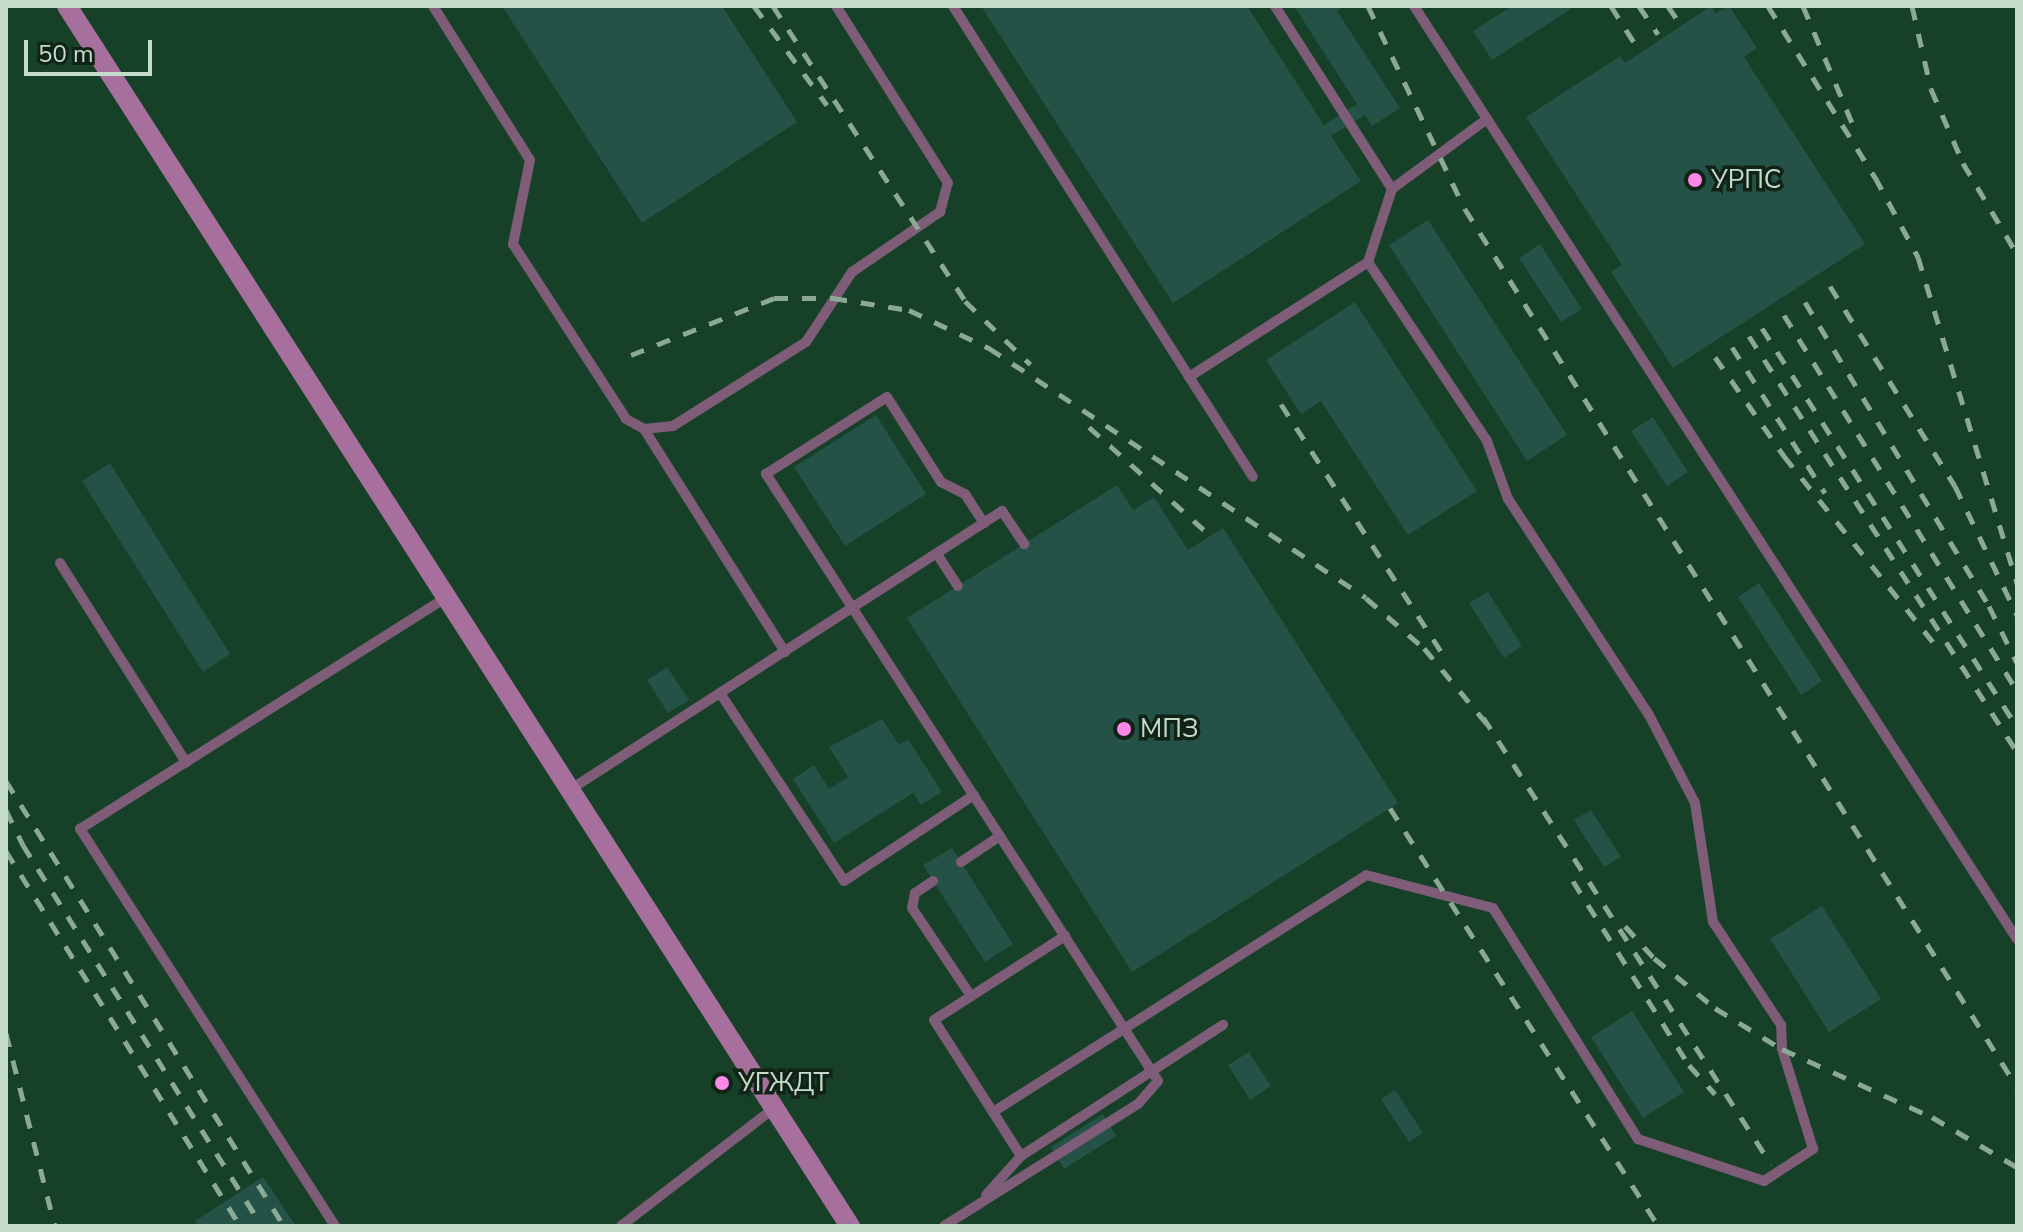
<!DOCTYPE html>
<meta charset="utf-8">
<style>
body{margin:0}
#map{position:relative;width:2023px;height:1232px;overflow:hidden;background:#164027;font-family:"Nunito Sans",sans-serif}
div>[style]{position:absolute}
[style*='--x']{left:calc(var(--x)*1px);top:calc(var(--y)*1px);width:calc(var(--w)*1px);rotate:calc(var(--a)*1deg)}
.building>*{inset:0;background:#255247}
.lane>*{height:10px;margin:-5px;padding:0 5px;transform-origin:5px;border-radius:5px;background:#7f5c78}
.secondary>*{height:20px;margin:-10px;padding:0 10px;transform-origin:10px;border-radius:10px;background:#a76f9c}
.rail>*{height:5px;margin-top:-2.5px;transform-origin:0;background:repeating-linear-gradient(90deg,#8ca996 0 14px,transparent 0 28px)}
.dots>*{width:22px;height:22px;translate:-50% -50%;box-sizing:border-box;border:4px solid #112217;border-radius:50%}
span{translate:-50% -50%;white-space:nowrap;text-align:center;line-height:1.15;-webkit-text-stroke:7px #112217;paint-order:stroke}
.poi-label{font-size:26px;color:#c5dbcb}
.left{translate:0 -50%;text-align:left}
.frame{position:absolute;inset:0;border:8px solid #c5dbcb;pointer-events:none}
.scale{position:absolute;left:24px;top:40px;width:128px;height:36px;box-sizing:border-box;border:4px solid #c5dbcb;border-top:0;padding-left:10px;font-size:24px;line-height:28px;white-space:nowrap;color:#c5dbcb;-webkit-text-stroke:6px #112217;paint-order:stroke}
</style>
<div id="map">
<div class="building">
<i style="clip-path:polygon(502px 6px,722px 6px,797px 122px,642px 223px)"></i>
<i style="clip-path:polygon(981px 6px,1247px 6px,1324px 125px,1357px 104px,1294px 6px,1346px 6px,1337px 11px,1400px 108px,1372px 126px,1365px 115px,1331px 136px,1361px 181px,1173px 303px)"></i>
<i style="clip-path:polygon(1512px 6px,1569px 6px,1571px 9px,1492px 60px,1473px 31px)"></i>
<i style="clip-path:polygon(1711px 6px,1716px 13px,1729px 6px,1757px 48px,1744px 57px,1865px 244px,1673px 368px,1611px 272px,1622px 265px,1526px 117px,1620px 56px,1625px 63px)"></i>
<i style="clip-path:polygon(1428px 220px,1567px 435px,1527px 461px,1389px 245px)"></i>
<i style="clip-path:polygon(1540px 244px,1582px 309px,1561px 322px,1519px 258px)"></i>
<i style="clip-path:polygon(1355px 302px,1477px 491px,1408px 535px,1321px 401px,1301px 414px,1266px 360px)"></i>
<i style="clip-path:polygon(876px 415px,926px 494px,845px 546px,794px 467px)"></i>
<i style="clip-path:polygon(1653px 417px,1688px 472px,1667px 486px,1631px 431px)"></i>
<i style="clip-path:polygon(110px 463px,230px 654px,203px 672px,82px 481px)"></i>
<i style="clip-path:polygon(1117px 485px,1133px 510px,1154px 497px,1188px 550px,1223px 528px,1398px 803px,1132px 972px,907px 618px)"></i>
<i style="clip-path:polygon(1759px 583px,1822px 681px,1801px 695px,1738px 597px)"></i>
<i style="clip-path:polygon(1488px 592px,1522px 646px,1504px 658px,1469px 603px)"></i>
<i style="clip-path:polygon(667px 667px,689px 700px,668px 713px,647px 680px)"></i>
<i style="clip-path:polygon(882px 719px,899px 745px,908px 739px,942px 792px,921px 805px,913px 793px,834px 843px,793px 779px,814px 765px,829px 789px,848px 777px,829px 747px)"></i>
<i style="clip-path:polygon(1591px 810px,1621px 857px,1604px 867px,1574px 820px)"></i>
<i style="clip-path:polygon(952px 848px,1013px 944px,985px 962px,923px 865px)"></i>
<i style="clip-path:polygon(1822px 906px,1881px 999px,1829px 1032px,1770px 939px)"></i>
<i style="clip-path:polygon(1632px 1011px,1684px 1092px,1643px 1118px,1591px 1037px)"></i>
<i style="clip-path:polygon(1249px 1052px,1271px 1086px,1250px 1100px,1228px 1065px)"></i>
<i style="clip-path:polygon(1395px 1090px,1423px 1133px,1409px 1142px,1381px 1099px)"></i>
<i style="clip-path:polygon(1103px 1114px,1116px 1136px,1064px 1169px,1051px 1147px)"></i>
<i style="clip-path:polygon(263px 1177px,296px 1226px,198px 1226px,195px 1221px)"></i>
</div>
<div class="lane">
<i style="--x:433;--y:6;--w:182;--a:57.8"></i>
<i style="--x:530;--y:160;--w:86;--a:101.4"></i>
<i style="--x:513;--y:244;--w:208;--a:57.1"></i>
<i style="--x:626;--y:419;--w:21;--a:29"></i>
<i style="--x:644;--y:429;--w:264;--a:57.7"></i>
<i style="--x:953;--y:6;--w:558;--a:57.51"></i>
<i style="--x:1414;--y:6;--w:1111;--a:57.13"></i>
<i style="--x:1392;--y:189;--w:118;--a:-36.4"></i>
<i style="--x:1189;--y:377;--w:213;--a:-32.7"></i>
<i style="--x:1368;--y:262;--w:77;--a:-71.8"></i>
<i style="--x:1392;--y:189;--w:217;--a:-122.6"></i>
<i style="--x:644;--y:429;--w:29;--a:-6"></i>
<i style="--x:673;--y:426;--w:157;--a:-32.3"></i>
<i style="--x:806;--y:342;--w:84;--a:-56.7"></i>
<i style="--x:852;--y:272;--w:107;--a:-34.3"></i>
<i style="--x:940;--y:212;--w:30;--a:-75"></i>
<i style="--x:948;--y:183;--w:209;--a:-122.3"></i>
<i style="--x:937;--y:554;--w:38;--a:57"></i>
<i style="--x:60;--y:563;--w:236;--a:57.7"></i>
<i style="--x:720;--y:693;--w:225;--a:56.6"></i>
<i style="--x:844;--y:881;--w:156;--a:-33.5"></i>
<i style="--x:571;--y:789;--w:513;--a:-32.82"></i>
<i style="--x:1002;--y:511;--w:40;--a:56"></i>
<i style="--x:961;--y:862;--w:47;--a:-33.7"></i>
<i style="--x:933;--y:881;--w:22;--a:146"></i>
<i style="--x:915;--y:893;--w:15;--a:101"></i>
<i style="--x:912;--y:908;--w:106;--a:56.2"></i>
<i style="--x:993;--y:1112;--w:442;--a:-32.4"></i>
<i style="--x:1366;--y:875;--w:131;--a:14.6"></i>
<i style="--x:1493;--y:908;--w:273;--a:57.9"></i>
<i style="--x:1638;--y:1139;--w:133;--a:18.4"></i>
<i style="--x:1764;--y:1181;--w:59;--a:-33.1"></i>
<i style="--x:1813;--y:1149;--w:105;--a:-107.2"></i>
<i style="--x:1782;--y:1049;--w:24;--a:-92"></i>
<i style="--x:1781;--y:1025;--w:123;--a:-123.4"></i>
<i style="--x:1713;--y:922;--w:120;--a:-98.6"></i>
<i style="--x:1695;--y:803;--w:99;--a:-117.6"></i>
<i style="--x:1649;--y:715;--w:258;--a:-123.1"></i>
<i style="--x:1508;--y:499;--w:62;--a:-109.9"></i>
<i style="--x:1487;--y:441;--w:215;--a:-123.6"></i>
<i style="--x:1021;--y:1156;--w:161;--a:-122.6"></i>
<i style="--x:934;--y:1020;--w:156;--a:-32.7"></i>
<i style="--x:986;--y:1195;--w:52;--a:-48.1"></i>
<i style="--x:1021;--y:1156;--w:241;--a:-33"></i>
<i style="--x:335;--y:1226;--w:472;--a:-122.7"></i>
<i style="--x:80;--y:829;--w:436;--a:-32.3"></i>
<i style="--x:621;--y:1226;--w:193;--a:-37.6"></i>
<i style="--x:944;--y:1226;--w:229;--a:-32.2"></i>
<i style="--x:1138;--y:1104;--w:30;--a:-49"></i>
<i style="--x:1158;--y:1081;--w:723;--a:-122.85"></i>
<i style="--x:766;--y:474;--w:143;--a:-32.5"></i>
<i style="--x:887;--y:397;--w:101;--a:57.6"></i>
<i style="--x:941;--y:482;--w:27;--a:27"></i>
<i style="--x:965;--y:494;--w:35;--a:57"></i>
</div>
<div class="secondary">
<i style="--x:67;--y:6;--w:1450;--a:57.31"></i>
</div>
<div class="rail">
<i style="--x:754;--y:6;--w:123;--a:53.6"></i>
<i style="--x:773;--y:6;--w:352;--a:56.9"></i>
<i style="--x:965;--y:301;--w:91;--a:44.1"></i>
<i style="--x:1368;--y:6;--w:225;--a:64.5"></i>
<i style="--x:1465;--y:209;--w:1037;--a:57.84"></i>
<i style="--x:1611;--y:6;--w:49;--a:57.6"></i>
<i style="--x:1639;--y:6;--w:34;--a:56"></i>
<i style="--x:1668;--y:6;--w:18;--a:56"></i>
<i style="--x:1768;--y:6;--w:202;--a:58"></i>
<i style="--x:1875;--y:177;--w:91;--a:61.7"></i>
<i style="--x:1918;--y:257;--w:341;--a:73.1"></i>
<i style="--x:1803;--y:6;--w:129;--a:67.2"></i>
<i style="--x:1912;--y:6;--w:85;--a:77.1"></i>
<i style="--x:1931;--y:89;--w:81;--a:66.6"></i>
<i style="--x:1963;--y:163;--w:106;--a:59.3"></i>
<i style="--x:1830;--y:286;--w:236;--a:58"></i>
<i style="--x:1955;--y:486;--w:143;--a:64.3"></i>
<i style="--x:1805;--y:302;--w:355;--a:58.8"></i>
<i style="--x:1989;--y:606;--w:64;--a:63.8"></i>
<i style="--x:1784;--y:315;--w:442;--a:58.2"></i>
<i style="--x:1762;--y:328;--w:474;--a:57.4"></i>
<i style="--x:1749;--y:336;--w:495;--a:57.2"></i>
<i style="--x:1732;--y:347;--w:173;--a:57.5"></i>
<i style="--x:631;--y:355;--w:154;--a:-21.7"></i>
<i style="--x:774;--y:298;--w:59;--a:0"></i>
<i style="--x:833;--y:298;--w:77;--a:9"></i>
<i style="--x:909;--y:310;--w:89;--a:25.4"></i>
<i style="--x:989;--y:348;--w:452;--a:33.5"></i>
<i style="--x:1366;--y:598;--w:77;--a:40.8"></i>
<i style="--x:1424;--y:648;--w:99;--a:50.3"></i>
<i style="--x:1715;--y:357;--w:121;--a:55.1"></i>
<i style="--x:1784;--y:456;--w:251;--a:51.3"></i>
<i style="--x:1281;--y:404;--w:304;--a:57.1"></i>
<i style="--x:1089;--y:427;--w:164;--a:41.8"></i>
<i style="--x:1483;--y:717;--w:532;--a:57.21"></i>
<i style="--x:6;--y:781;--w:525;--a:58.01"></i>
<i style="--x:1390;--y:808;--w:497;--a:57.3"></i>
<i style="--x:6;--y:810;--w:39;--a:64"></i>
<i style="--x:23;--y:845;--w:450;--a:57.9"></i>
<i style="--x:6;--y:851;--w:442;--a:58"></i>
<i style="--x:1573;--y:881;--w:218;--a:57.8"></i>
<i style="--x:1689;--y:1065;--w:39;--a:48"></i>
<i style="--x:1625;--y:926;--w:43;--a:47.8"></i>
<i style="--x:1654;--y:958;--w:79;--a:39.3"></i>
<i style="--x:1715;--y:1008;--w:79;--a:31.5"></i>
<i style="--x:1782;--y:1049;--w:165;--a:24.4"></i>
<i style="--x:1932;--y:1117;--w:99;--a:30.5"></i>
<i style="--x:6;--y:1033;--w:199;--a:75.8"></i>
</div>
<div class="dots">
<i style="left:1695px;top:180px;background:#fb87e6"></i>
<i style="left:1124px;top:729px;background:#fb87e6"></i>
<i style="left:722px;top:1083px;background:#fb87e6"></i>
</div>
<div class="poi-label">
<span class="left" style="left:1711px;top:180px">УРПС</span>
<span class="left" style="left:1140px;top:729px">МПЗ</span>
<span class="left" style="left:738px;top:1083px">УГЖДТ</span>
</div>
<div class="frame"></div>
<div class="scale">50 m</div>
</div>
